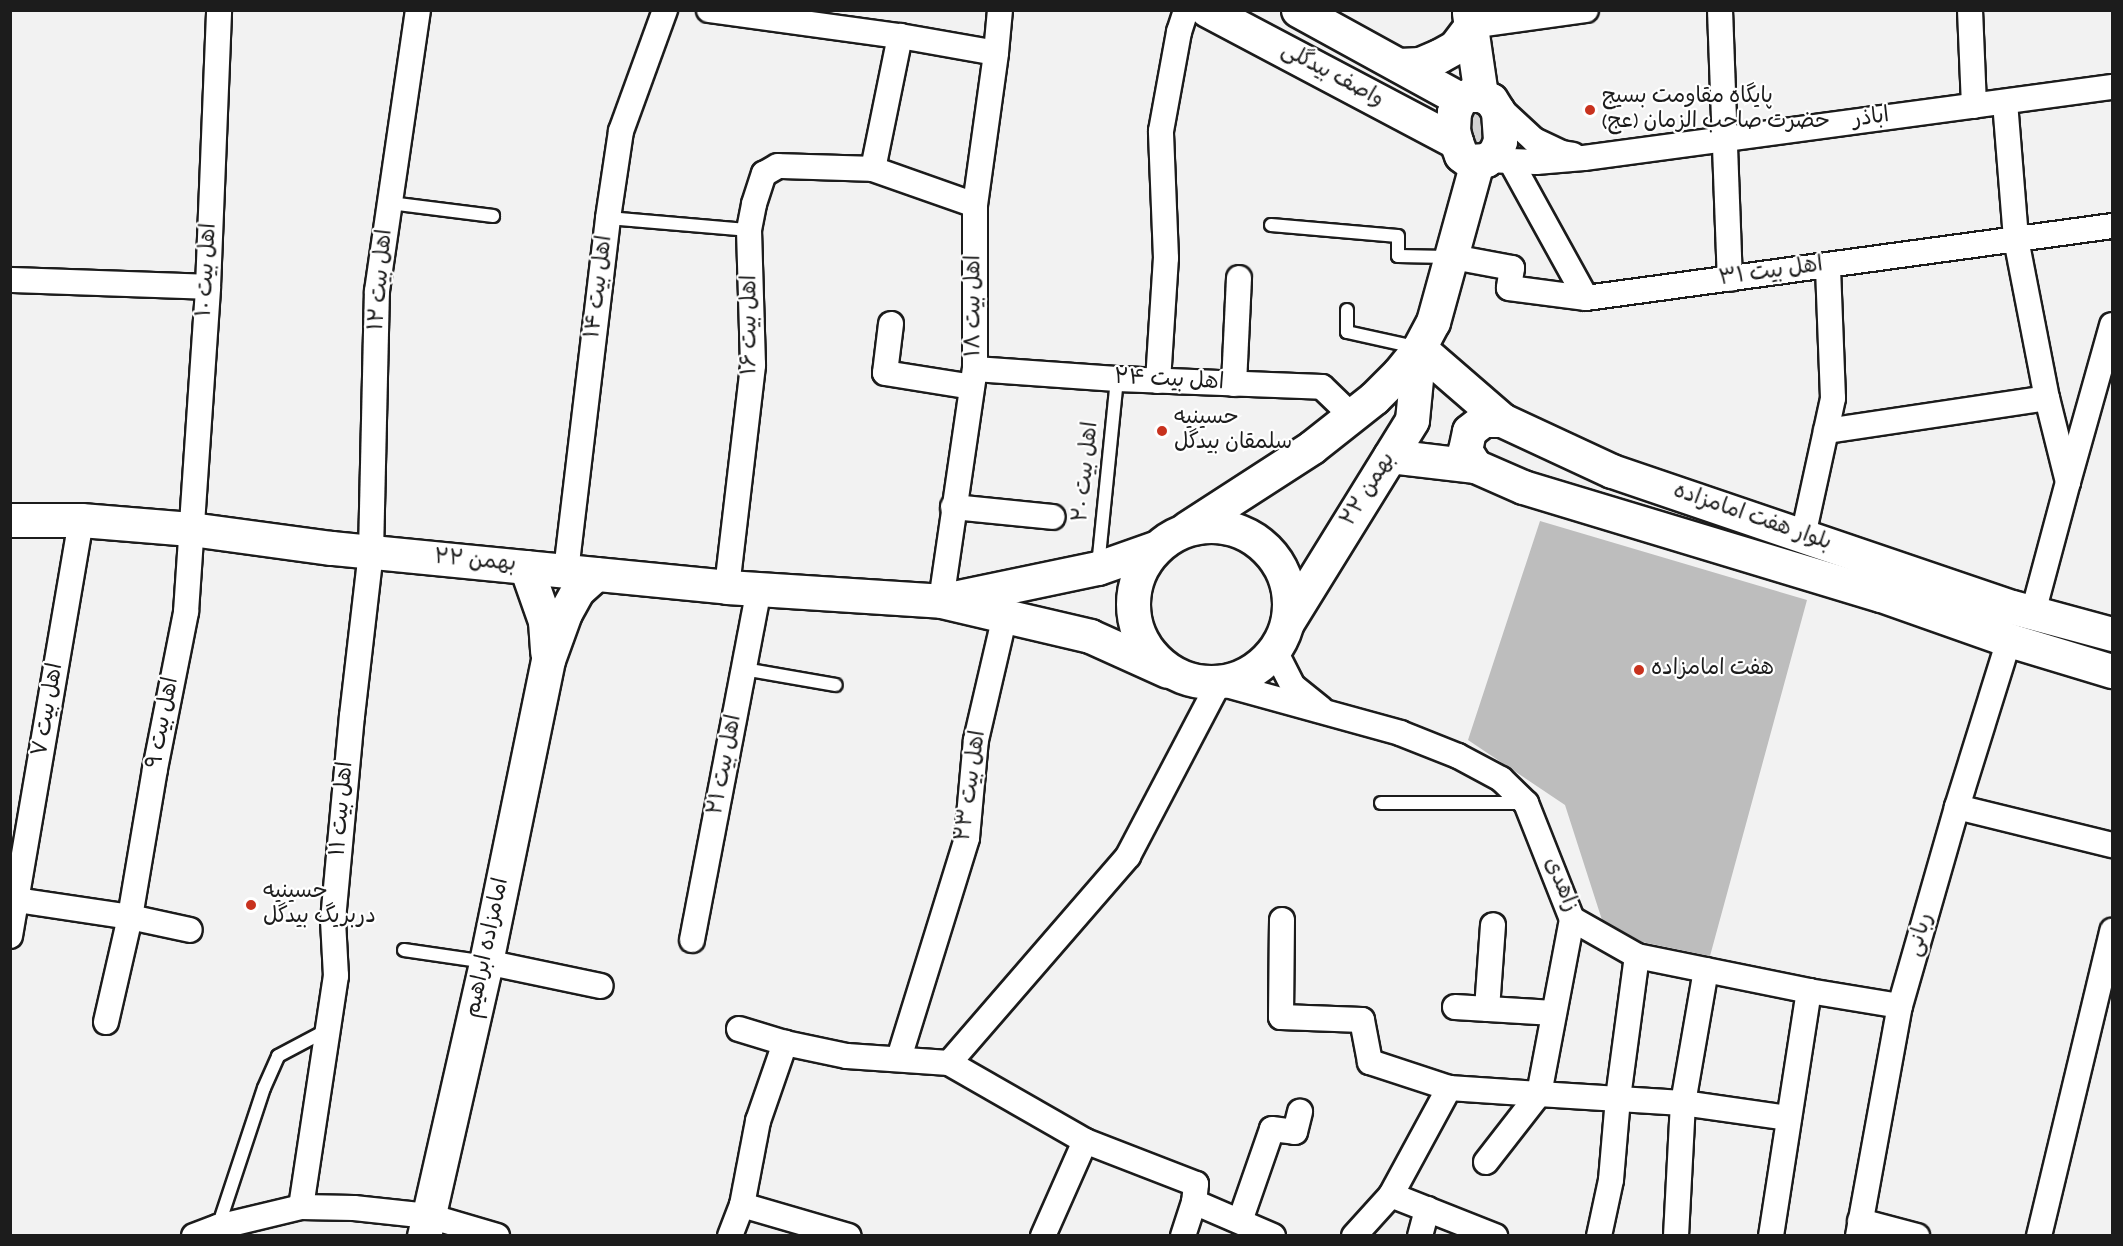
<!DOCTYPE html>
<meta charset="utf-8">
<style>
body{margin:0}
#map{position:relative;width:2123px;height:1246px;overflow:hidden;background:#f2f2f2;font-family:Dekko,"Playpen Sans Arabic",sans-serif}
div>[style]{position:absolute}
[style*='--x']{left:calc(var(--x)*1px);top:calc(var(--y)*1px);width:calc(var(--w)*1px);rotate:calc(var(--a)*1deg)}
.green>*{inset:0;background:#d2d2d2}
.building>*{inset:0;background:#bdbdbd}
.roads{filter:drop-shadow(2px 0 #1c1c1c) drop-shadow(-2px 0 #1c1c1c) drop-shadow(0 2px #1c1c1c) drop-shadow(0 -2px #1c1c1c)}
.lane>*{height:12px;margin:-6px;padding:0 6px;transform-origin:6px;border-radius:6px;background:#fff}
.street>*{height:24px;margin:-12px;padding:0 12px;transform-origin:12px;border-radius:12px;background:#fff}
.secondary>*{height:33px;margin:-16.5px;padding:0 16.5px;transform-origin:16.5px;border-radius:16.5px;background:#fff}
.secondary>.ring{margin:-16.5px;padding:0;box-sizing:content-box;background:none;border:33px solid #fff;border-radius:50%}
.dots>*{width:16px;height:16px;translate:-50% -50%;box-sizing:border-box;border:3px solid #fff;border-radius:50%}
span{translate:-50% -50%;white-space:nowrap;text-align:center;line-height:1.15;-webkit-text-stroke:4.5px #fff;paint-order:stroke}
.street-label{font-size:22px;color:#1c1c1c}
.poi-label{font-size:22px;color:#1c1c1c}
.left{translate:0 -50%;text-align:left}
.frame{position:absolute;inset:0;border:12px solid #1c1c1c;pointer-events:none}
</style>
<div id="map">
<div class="green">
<i style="clip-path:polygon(1478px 103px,1490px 116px,1488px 149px,1468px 147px,1465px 111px)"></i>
</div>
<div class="building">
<i style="clip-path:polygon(1540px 521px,1807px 600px,1710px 956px,1642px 942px,1602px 920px,1565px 805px,1468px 740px)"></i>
</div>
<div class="roads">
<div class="lane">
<i style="--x:390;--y:203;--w:104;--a:7.2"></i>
<i style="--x:608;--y:218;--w:142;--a:4.9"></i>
<i style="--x:1271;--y:225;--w:127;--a:5"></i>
<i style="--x:1398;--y:236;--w:20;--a:90"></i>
<i style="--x:1398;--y:256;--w:50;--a:1.1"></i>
<i style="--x:1347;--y:310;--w:22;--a:90"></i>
<i style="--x:1347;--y:332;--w:70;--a:12.4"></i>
<i style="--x:1098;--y:566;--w:188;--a:-84.2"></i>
<i style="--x:744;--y:669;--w:93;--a:9.9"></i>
<i style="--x:1381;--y:803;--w:144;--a:0"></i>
<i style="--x:404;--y:950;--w:83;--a:8.3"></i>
<i style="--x:218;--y:1227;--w:146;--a:-71.7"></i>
<i style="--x:264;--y:1088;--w:35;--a:-66"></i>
<i style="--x:278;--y:1056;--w:55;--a:-28"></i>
</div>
<div class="street">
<i style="--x:709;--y:10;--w:193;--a:7.8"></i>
<i style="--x:1720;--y:10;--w:269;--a:87.9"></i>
<i style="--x:1970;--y:10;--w:96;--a:87.6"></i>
<i style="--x:1471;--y:26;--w:116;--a:-7.9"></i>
<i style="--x:1491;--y:100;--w:59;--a:42.9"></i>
<i style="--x:1534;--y:140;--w:31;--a:25"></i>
<i style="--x:1562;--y:153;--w:11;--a:10"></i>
<i style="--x:2005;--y:102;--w:137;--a:85.4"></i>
<i style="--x:2016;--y:239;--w:162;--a:79"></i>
<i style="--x:1486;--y:160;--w:50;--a:2.3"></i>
<i style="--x:1536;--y:162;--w:48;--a:-4.8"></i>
<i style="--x:1584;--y:158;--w:533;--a:-7.66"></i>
<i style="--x:1511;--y:162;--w:155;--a:61.1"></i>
<i style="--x:975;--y:205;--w:108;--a:-160.6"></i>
<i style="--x:873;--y:169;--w:136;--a:-78.5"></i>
<i style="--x:900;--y:36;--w:97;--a:10"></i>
<i style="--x:1453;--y:257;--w:60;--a:10.6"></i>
<i style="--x:1512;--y:268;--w:20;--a:99"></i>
<i style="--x:1509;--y:288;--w:78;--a:7.4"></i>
<i style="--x:1586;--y:298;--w:531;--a:-7.79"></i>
<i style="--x:10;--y:280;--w:198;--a:2"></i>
<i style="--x:891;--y:324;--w:49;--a:97"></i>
<i style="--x:885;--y:373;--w:88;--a:9.1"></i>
<i style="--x:975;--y:369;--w:142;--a:4"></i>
<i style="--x:1117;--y:379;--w:205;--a:2.2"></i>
<i style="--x:1322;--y:387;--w:42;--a:44"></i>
<i style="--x:1158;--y:381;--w:123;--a:-86.3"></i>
<i style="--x:1166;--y:258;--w:127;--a:-92.3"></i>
<i style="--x:1161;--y:131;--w:101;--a:-79.7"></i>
<i style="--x:1179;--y:32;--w:23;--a:-72"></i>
<i style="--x:1234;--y:384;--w:106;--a:-87.3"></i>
<i style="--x:1826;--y:431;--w:223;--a:-8.5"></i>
<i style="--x:2047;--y:398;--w:87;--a:76"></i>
<i style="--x:2068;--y:482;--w:136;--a:105"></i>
<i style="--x:2068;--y:482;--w:163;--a:-74.3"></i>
<i style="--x:953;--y:507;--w:100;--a:5.7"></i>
<i style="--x:1803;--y:536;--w:141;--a:-77.7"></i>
<i style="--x:1833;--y:398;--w:133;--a:-92.2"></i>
<i style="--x:566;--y:571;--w:355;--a:-83.2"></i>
<i style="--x:608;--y:218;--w:88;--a:-81.5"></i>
<i style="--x:621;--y:131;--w:129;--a:-70"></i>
<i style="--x:727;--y:587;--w:224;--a:-83.3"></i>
<i style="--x:753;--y:365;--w:135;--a:-91.7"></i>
<i style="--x:749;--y:230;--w:26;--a:-79"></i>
<i style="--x:754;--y:204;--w:32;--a:-72"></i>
<i style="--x:764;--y:174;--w:16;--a:-30"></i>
<i style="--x:778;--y:166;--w:95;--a:1.8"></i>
<i style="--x:941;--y:601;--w:234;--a:-81.7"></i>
<i style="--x:975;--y:369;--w:164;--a:-90"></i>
<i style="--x:975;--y:205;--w:153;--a:-82.1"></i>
<i style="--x:996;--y:53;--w:43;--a:-84.7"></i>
<i style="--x:1275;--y:651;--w:39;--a:63"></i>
<i style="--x:1293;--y:686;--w:36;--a:39"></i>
<i style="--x:1957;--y:807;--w:160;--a:13.8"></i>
<i style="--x:10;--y:899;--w:121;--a:8.5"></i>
<i style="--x:130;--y:917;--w:61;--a:12.2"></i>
<i style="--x:1282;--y:920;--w:97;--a:90.6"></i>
<i style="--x:1281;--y:1017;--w:81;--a:2.1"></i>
<i style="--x:1362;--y:1020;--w:43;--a:79.2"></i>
<i style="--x:1370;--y:1062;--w:83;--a:18.2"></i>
<i style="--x:10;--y:936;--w:422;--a:-80.3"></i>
<i style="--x:692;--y:940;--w:356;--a:-79.2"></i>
<i style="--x:486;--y:962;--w:117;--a:11.8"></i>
<i style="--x:1455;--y:1007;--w:99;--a:3.5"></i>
<i style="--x:1487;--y:1009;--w:84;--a:-85.9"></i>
<i style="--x:106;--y:1022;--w:108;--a:-77.1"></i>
<i style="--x:130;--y:917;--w:150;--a:-80.4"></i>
<i style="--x:155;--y:769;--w:160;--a:-78.8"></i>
<i style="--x:186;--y:612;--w:326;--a:-86.1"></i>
<i style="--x:208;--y:287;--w:277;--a:-87.7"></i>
<i style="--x:739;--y:1029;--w:48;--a:16.9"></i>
<i style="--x:785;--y:1043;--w:63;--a:11.8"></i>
<i style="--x:847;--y:1056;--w:102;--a:3.9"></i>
<i style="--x:949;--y:1063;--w:157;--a:29.8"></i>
<i style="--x:1085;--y:1141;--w:119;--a:21.2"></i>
<i style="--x:1196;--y:1184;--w:18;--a:96"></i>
<i style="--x:899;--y:1058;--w:230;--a:-72.8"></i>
<i style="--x:967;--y:838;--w:98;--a:-84.8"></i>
<i style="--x:976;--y:740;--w:128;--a:-76.9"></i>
<i style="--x:949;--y:1063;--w:274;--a:-49.1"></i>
<i style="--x:1128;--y:856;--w:195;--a:-62.3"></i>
<i style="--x:1219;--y:683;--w:188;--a:15.4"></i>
<i style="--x:1400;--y:733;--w:62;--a:21.6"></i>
<i style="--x:1458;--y:756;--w:49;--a:28.1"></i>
<i style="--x:1501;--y:779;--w:35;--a:44"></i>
<i style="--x:1526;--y:803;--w:125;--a:68.4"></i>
<i style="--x:1572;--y:919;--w:75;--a:29.6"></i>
<i style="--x:1637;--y:956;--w:176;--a:11.5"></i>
<i style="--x:1809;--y:991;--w:92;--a:9.4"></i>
<i style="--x:1486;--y:1162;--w:86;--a:-52.1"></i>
<i style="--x:1539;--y:1094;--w:144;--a:3.6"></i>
<i style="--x:1683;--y:1103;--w:107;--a:8.1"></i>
<i style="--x:1391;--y:1195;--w:112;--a:21.5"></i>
<i style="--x:742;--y:1205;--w:111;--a:16.2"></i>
<i style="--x:301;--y:1207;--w:234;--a:-81.4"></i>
<i style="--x:336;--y:976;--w:56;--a:-93.1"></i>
<i style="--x:333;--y:920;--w:205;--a:-84.7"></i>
<i style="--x:352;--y:716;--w:164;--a:-83.4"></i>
<i style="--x:371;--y:553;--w:262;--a:-88.7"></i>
<i style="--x:377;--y:291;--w:284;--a:-81.7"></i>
<i style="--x:1240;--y:1221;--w:97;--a:-70.8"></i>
<i style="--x:1272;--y:1129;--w:23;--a:7"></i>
<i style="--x:1295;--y:1132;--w:21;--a:-76"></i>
<i style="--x:1860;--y:1221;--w:59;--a:14.7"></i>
<i style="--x:194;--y:1236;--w:26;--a:-21"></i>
<i style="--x:218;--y:1227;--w:85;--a:-13.5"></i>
<i style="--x:301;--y:1207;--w:53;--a:1.1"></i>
<i style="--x:354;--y:1208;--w:75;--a:6.1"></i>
<i style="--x:429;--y:1216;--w:71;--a:16.4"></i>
<i style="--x:730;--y:1236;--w:33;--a:-69"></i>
<i style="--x:742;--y:1205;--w:86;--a:-79.2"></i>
<i style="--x:758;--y:1121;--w:83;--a:-70.9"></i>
<i style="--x:1043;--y:1236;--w:104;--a:-66.1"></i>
<i style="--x:1183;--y:1236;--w:36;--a:-72"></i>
<i style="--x:1194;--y:1202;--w:86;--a:23.3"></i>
<i style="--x:1354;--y:1236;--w:55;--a:-47.9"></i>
<i style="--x:1391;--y:1195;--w:122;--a:-61.5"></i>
<i style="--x:1449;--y:1088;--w:90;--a:3.8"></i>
<i style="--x:1539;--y:1094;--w:178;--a:-79.3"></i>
<i style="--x:1420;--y:1236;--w:28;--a:-75"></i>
<i style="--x:1599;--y:1236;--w:57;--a:-77.9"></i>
<i style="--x:1611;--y:1180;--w:82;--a:-85.1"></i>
<i style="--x:1618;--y:1098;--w:143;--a:-82.4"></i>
<i style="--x:1676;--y:1236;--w:133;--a:-87"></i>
<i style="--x:1683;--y:1103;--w:135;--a:-80.2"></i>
<i style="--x:1771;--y:1236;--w:248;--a:-81.2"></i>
<i style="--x:1858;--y:1236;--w:234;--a:-79.7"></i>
<i style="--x:1900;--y:1006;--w:207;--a:-74"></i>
<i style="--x:1957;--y:807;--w:175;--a:-72.7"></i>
<i style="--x:2039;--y:1236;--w:314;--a:-76.5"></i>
</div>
<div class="secondary">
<i style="--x:1207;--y:10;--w:282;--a:27.9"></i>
<i style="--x:1298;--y:10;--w:185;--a:28.8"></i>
<i style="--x:1469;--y:13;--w:83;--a:81.7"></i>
<i style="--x:1399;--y:65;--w:21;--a:-3"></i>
<i style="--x:1420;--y:64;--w:21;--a:-23"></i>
<i style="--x:1439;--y:56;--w:18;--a:-29"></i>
<i style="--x:1455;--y:47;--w:26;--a:-53"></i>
<i style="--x:1469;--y:95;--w:12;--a:0"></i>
<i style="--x:1481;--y:95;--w:11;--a:27"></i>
<i style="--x:1491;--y:100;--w:13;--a:58"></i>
<i style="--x:1498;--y:111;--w:30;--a:86"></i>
<i style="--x:1500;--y:141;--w:13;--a:113"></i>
<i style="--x:1495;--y:153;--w:11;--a:142"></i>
<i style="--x:1486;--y:160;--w:17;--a:177"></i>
<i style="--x:1469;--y:161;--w:10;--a:-143"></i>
<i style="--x:1461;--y:155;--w:14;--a:-111"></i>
<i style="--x:1456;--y:142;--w:12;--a:-104"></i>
<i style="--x:1453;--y:130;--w:18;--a:-87"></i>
<i style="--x:1454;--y:112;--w:14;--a:-65"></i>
<i style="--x:1460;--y:99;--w:10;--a:-24"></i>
<i style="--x:1419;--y:348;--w:110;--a:40.9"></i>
<i style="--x:1502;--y:420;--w:121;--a:24.9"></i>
<i style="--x:1612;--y:471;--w:422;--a:18.8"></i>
<i style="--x:2012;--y:607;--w:104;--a:15.1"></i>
<i style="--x:1390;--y:456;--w:86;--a:6.7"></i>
<i style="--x:1475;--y:466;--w:52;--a:23.6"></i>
<i style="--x:1523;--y:487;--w:374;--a:16.8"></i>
<i style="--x:1881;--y:595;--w:136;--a:19.4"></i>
<i style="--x:2009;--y:640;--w:108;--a:16.8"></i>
<i style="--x:1475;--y:466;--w:19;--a:-122"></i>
<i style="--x:1465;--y:450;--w:19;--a:-78"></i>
<i style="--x:1469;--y:431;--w:18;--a:-38"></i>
<i style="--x:1483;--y:420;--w:19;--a:0"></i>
<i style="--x:10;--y:520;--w:71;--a:0"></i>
<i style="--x:81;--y:520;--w:110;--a:4.7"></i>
<i style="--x:191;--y:529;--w:142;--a:7.7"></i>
<i style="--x:332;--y:548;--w:397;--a:5.6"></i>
<i style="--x:727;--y:587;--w:214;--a:3.7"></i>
<i style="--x:941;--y:601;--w:153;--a:13.2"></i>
<i style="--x:1090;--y:636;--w:85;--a:24.2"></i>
<i class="ring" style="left:1133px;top:526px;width:123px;height:123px"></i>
<i style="--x:1187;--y:528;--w:149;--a:-32.9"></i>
<i style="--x:1312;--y:447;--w:79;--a:-38.3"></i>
<i style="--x:1374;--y:398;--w:35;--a:-45"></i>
<i style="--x:1399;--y:373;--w:32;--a:-51"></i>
<i style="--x:1419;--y:348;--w:30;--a:-62"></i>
<i style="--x:1433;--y:322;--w:166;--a:-74.6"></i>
<i style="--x:526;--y:567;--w:57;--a:70.6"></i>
<i style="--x:545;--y:621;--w:31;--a:86"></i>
<i style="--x:954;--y:598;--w:147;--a:-11.8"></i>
<i style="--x:1098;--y:568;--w:60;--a:-19.3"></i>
<i style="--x:1288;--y:621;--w:236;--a:-58.3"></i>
<i style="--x:1412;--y:420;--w:72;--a:-84.4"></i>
<i style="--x:424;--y:1236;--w:281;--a:-77.2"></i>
<i style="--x:486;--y:962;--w:308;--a:-78.4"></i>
<i style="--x:548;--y:660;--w:50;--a:-70.1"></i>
<i style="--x:565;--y:613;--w:26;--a:-61"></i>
<i style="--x:578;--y:590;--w:24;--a:-42"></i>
</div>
</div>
<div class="dots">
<i style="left:1590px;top:110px;background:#c8321e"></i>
<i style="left:1162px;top:431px;background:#c8321e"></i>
<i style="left:1639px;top:670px;background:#c8321e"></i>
<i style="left:251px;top:905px;background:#c8321e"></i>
</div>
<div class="street-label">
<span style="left:1332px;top:76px;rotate:28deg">واصف بیدگلی</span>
<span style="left:1871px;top:119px;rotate:-8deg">اباذر</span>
<span style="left:208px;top:270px;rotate:-87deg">اهل بیت ۱۰</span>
<span style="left:1771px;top:273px;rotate:-8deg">اهل بیت ۳۱</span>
<span style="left:382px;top:280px;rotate:-85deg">اهل بیت ۱۲</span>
<span style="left:600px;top:287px;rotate:-83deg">اهل بیت ۱۴</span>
<span style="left:975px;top:306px;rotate:-90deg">اهل بیت ۱۸</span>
<span style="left:751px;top:325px;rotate:-90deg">اهل بیت ۱۶</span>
<span style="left:1169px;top:381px;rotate:3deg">اهل بیت ۲۴</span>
<span style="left:1087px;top:472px;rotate:-84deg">اهل بیت ۲۰</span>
<span style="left:1369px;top:490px;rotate:-58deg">۲۲ بهمن</span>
<span style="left:1752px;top:518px;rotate:19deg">بلوار هفت امامزاده</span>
<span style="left:475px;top:562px;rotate:5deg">۲۲ بهمن</span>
<span style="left:49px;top:710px;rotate:-80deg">اهل بیت ۷</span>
<span style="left:164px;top:723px;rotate:-79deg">اهل بیت ۹</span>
<span style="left:726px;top:765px;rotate:-79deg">اهل بیت ۲۱</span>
<span style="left:972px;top:786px;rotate:-82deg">اهل بیت ۲۳</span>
<span style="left:343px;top:809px;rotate:-85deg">اهل بیت ۱۱</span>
<span style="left:1560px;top:885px;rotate:67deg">زاهدی</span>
<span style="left:1921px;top:935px;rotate:-74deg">ربانی</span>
<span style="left:488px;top:948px;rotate:-78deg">امامزاده ابراهیم</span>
</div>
<div class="poi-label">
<span class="left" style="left:1602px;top:110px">پایگاه مقاومت بسیج<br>حضرت صاحب الزمان (عج)</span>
<span class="left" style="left:1174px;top:431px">حسینیه<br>سلمقان بیدگل</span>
<span class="left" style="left:1651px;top:670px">هفت امامزاده</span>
<span class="left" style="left:263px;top:905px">حسینیه<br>دربریگ بیدگل</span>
</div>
<div class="frame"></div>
</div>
